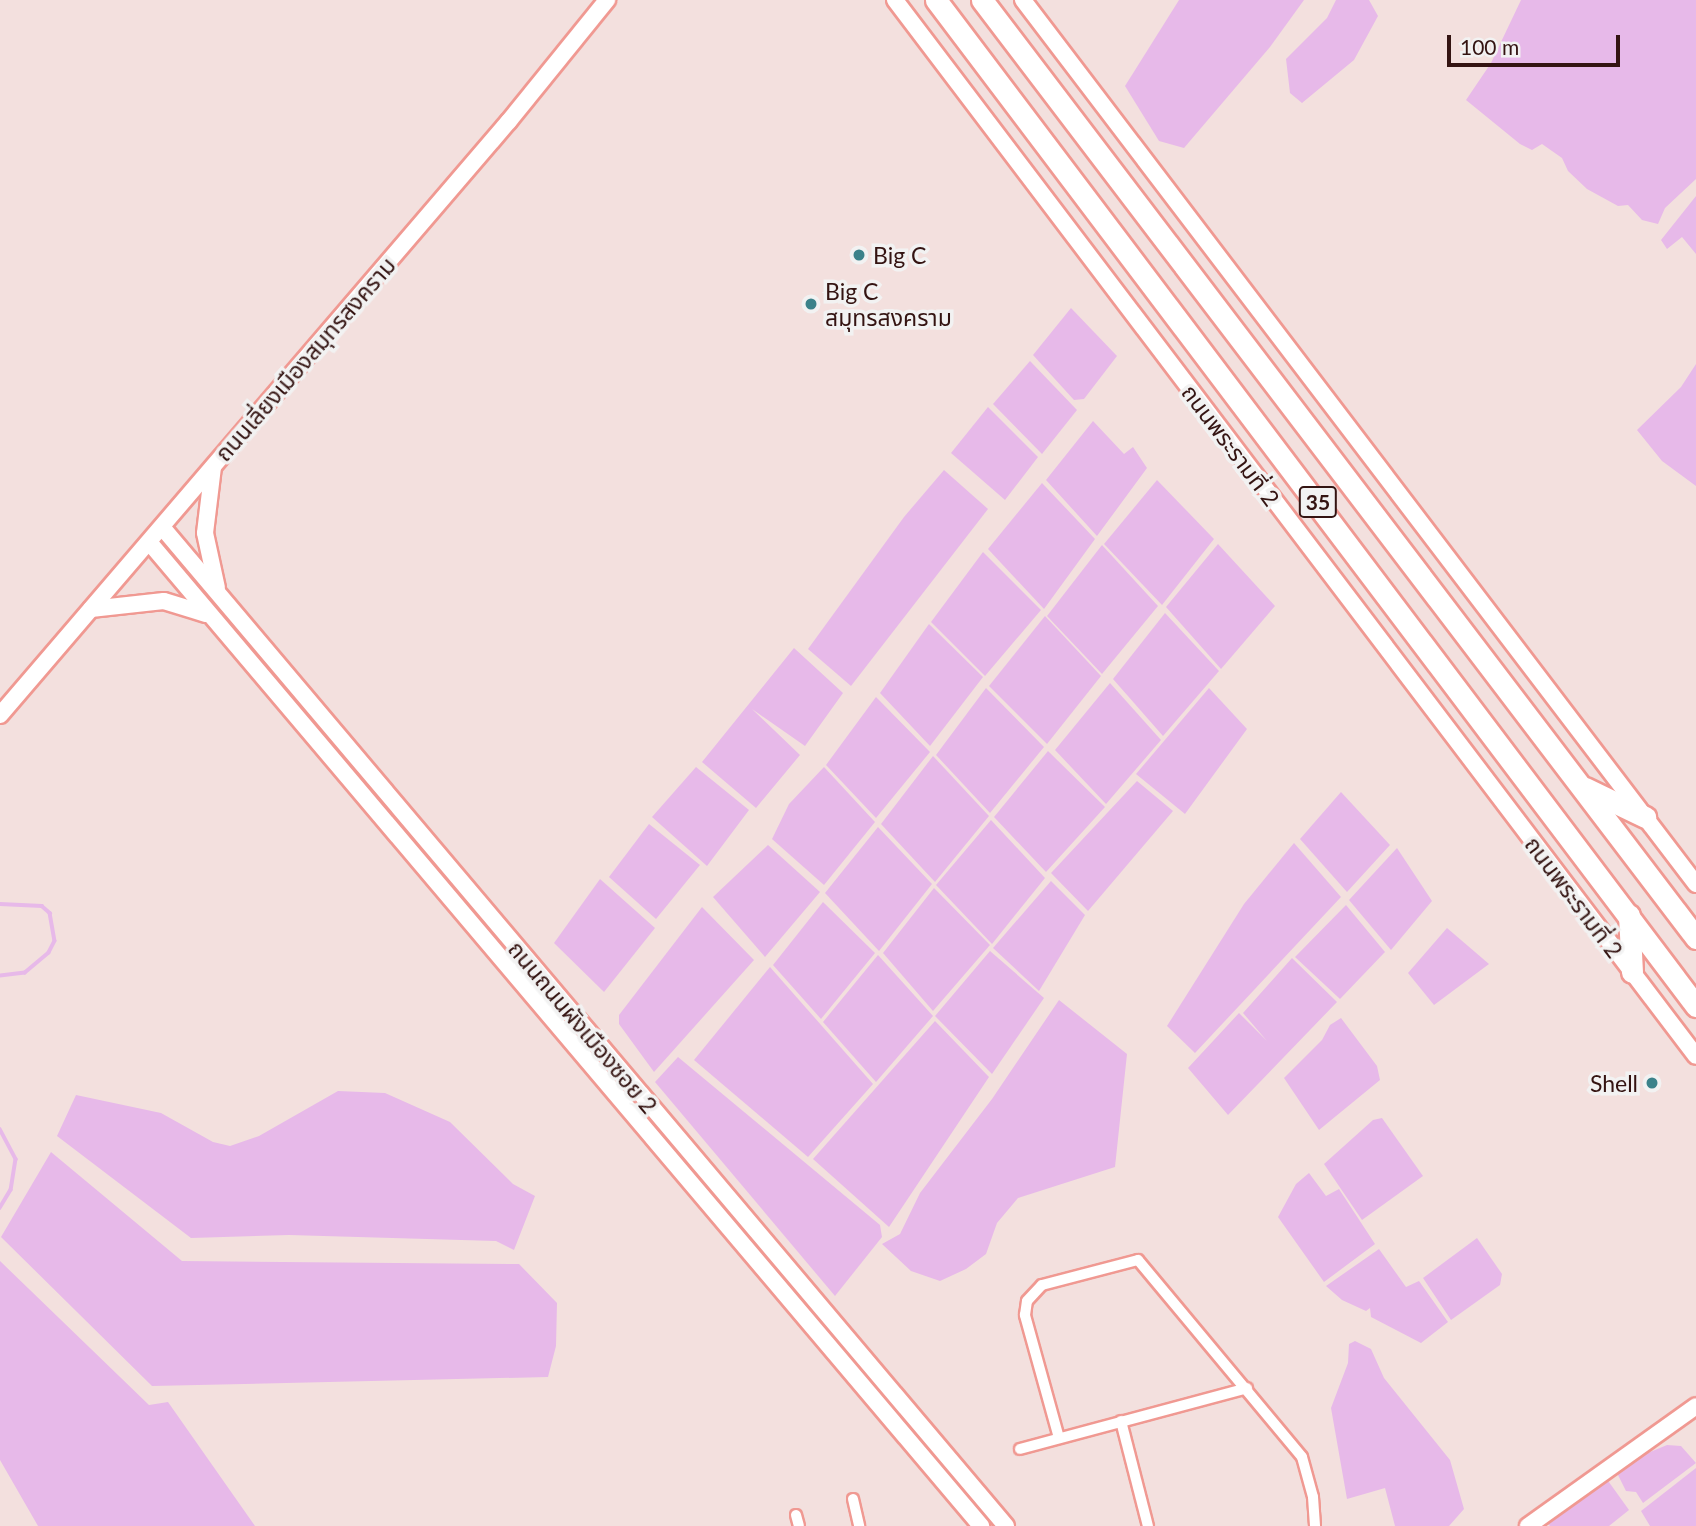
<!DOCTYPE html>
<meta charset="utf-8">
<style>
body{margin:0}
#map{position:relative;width:1696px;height:1526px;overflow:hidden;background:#f3e0de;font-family:Lato,"Noto Sans Thai",sans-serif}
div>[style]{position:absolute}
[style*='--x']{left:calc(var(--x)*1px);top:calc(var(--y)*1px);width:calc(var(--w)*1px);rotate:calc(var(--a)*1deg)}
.water>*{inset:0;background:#e7b9e9}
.stream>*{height:3.5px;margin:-1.75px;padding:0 1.75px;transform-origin:1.75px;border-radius:1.75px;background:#e7b9e9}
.roads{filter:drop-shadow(2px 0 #f09992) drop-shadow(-2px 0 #f09992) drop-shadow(0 2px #f09992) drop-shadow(0 -2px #f09992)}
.street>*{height:10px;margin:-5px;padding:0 5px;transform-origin:5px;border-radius:5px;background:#fff}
.secondary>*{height:16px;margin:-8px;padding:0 8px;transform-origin:8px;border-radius:8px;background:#fff}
.highway>*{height:21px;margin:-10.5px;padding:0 10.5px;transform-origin:10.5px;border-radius:10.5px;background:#fff}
.dots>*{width:19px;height:19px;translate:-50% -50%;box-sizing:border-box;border:4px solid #f2f2f2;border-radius:50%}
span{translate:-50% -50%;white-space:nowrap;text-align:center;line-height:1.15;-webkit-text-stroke:7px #f2f2f2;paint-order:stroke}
.shield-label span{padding:2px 5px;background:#f2f2f2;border:2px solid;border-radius:5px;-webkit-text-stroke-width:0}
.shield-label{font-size:21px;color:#341412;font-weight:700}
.poi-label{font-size:23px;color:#341412}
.left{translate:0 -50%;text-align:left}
.right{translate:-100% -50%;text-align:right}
.street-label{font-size:23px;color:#341412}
.scale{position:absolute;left:1447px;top:35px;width:173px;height:32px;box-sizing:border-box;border:4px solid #341412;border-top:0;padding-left:9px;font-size:21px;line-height:24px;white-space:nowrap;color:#341412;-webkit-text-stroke:5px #f2f2f2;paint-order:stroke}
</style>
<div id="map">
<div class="water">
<i style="clip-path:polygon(1179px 0,1304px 0,1270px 47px,1184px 148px,1159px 141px,1125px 86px)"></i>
<i style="clip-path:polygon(1336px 0,1369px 0,1378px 16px,1354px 60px,1302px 103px,1290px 93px,1286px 59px,1327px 18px)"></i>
<i style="clip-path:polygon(1521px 0,1696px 0,1696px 179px,1665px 208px,1658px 224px,1642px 220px,1628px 205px,1618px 206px,1587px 189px,1568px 171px,1562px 158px,1542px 144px,1532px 150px,1520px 144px,1466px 100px,1491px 63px)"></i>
<i style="clip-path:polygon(1696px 196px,1696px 254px,1682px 237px,1667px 249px,1661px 240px)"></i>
<i style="clip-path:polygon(1071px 308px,1117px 356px,1084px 399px,1074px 400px,1033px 355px)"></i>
<i style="clip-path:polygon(1030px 361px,1077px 410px,1042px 454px,993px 404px)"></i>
<i style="clip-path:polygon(1696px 364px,1696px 486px,1662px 461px,1637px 430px,1681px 387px)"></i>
<i style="clip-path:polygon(988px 407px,1038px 457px,1005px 500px,951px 453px)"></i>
<i style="clip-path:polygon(1093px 421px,1124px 454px,1133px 447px,1147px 468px,1097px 536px,1046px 480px)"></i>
<i style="clip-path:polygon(944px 470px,988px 509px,851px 686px,808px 649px,904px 517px)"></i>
<i style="clip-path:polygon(1157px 480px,1214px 539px,1162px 605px,1104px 544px)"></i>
<i style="clip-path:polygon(1042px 483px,1095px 539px,1044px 609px,988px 549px)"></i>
<i style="clip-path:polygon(1218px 544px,1275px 606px,1221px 669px,1166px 607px)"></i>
<i style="clip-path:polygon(1102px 545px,1158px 606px,1102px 674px,1047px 616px)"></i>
<i style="clip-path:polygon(983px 552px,1041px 610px,985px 676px,931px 622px)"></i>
<i style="clip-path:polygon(1165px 613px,1219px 671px,1163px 736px,1113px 679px)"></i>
<i style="clip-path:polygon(1045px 616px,1101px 676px,1047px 744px,989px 686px)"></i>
<i style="clip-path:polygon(929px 624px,983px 677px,930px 746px,880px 693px)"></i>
<i style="clip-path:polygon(794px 648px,843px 693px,805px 746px,752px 709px,800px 755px,756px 808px,702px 762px)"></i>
<i style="clip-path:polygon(1110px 683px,1161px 740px,1106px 804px,1055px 750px)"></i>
<i style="clip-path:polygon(986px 688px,1044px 747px,990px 813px,936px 755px)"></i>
<i style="clip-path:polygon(1209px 688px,1247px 729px,1185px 814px,1136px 774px)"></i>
<i style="clip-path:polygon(876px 697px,930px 752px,876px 818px,826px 765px)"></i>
<i style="clip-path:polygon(1048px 751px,1105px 807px,1046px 872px,994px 817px)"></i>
<i style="clip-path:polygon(933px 756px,989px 816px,935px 882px,881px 824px)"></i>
<i style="clip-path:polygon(696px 767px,749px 810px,707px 866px,652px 817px)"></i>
<i style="clip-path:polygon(824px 767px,875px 822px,824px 885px,772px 839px,789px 804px)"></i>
<i style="clip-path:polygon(1137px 781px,1173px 811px,1088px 911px,1051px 873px)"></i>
<i style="clip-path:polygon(1341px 792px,1390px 845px,1347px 892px,1300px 839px)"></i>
<i style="clip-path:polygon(991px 820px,1045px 878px,992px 944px,936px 885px)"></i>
<i style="clip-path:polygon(649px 824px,700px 865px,656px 919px,609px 877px)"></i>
<i style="clip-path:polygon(878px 827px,932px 884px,879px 951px,825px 893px)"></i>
<i style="clip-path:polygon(1294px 843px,1341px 897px,1195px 1053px,1167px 1026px,1244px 904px)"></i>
<i style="clip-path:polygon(768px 845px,820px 892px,765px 957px,713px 897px)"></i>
<i style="clip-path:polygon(1397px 848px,1432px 901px,1391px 950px,1349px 900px)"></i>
<i style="clip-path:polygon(600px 879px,655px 928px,604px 992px,554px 943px)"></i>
<i style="clip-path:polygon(1051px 881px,1085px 915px,1039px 991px,993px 948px)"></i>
<i style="clip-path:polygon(934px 888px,990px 945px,933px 1011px,883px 953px)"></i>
<i style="clip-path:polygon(823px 902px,875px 953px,821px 1019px,773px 965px)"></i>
<i style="clip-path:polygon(1346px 905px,1385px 952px,1340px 999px,1295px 957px)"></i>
<i style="clip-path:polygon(702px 907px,754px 960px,654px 1072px,619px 1024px,619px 1015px)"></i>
<i style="clip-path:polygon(1447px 928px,1489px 964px,1434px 1005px,1408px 973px)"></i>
<i style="clip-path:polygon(990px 951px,1044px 998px,992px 1074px,935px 1016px)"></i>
<i style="clip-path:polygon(878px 955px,933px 1016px,876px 1082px,823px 1022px)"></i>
<i style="clip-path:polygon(1292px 958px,1337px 1002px,1228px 1115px,1188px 1068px,1239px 1013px,1267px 1041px,1243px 1013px)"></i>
<i style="clip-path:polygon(770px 967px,873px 1084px,808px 1157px,694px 1060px)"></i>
<i style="clip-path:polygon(1059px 1000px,1127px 1054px,1115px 1167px,1018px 1198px,997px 1223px,986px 1254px,966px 1269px,940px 1281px,911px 1271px,882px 1244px,900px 1234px,920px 1193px,992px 1099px)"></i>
<i style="clip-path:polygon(1341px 1018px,1377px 1066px,1380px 1080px,1319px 1130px,1284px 1078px,1322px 1040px,1330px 1025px)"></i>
<i style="clip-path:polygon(935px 1021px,989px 1077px,889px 1227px,813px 1159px)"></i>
<i style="clip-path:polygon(678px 1057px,880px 1225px,882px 1237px,835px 1296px,655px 1082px)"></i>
<i style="clip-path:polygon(338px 1091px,385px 1093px,450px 1122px,513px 1184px,535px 1196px,514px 1250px,496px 1241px,289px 1235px,191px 1238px,57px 1136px,76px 1095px,161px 1113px,213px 1142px,230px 1146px,259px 1136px)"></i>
<i style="clip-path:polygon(1382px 1118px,1423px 1176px,1362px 1220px,1324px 1164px,1373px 1120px)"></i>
<i style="clip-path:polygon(51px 1152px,182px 1261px,519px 1264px,557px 1303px,556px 1346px,548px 1377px,152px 1386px,1px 1237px)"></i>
<i style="clip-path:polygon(1309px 1173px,1326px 1196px,1339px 1189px,1375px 1244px,1324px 1282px,1278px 1217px,1296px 1184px)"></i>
<i style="clip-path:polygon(1477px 1238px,1502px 1274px,1500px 1285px,1451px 1320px,1423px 1278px)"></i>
<i style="clip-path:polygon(1379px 1249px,1406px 1287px,1419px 1281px,1448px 1322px,1421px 1343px,1371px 1317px,1370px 1308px,1366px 1311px,1342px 1300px,1326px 1286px)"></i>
<i style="clip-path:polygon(0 1261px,149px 1405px,168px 1402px,255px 1526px,38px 1526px,0 1460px)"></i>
<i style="clip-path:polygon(1355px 1341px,1371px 1349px,1384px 1378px,1450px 1460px,1464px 1509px,1449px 1526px,1395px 1526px,1385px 1488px,1347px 1499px,1331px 1408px,1348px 1363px,1349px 1344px)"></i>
<i style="clip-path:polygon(1667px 1445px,1681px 1446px,1696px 1463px,1643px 1503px,1636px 1492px,1626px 1491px,1617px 1473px,1631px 1460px)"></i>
<i style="clip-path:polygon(1696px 1468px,1696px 1526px,1650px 1526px,1641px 1511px)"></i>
<i style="clip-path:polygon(1606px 1478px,1629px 1510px,1609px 1526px,1550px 1526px,1547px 1523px)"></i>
</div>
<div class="stream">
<i style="--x:0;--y:904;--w:42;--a:2.7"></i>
<i style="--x:42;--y:906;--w:11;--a:41"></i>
<i style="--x:50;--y:913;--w:28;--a:80"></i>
<i style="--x:55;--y:941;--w:13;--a:117"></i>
<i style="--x:49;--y:953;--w:31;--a:140"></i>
<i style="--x:25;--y:973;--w:25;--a:173"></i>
<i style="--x:0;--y:1129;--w:34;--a:62"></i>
<i style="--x:16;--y:1159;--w:31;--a:99"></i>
<i style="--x:11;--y:1190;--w:21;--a:121"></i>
</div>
<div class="roads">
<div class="street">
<i style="--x:1121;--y:1421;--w:108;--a:75.6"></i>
<i style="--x:1059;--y:1438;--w:128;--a:-105.5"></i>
<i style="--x:1025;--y:1315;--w:14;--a:-82"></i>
<i style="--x:1027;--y:1301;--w:22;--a:-47"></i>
<i style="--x:1042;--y:1285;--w:99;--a:-14.6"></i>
<i style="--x:1138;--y:1260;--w:256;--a:50.2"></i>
<i style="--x:1302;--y:1457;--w:41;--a:74.6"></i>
<i style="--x:1313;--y:1497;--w:29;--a:86"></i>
<i style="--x:1020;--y:1449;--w:235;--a:-15"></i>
<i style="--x:853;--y:1499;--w:28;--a:77"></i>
<i style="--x:796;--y:1515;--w:11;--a:75"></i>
</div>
<div class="secondary">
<i style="--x:895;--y:0;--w:1325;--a:52.82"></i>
<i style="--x:1023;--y:0;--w:1111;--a:52.72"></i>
<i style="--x:213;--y:467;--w:66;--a:96.9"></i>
<i style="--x:205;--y:533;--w:56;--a:77.7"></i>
<i style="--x:162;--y:527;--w:1308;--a:49.81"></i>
<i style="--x:149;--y:542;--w:1289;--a:49.78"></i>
<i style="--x:91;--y:609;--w:73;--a:-6.3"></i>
<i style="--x:164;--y:601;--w:44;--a:17.2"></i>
<i style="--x:0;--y:715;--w:782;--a:-49.41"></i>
<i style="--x:509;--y:121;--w:156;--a:-51"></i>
<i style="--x:1528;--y:1526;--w:206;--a:-35.5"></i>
</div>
<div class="highway">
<i style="--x:936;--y:0;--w:1261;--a:52.93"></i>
<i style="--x:982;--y:0;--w:1179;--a:52.72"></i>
<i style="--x:1585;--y:788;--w:67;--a:25.8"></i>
<i style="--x:1629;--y:915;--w:57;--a:87"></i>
</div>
</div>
<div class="dots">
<i style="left:859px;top:255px;background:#3b828a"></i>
<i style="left:811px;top:304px;background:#3b828a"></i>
<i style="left:1652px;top:1083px;background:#3b828a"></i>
</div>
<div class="shield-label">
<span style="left:1318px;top:502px">35</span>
</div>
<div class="poi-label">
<span class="left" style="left:873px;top:255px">Big C</span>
<span class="left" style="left:825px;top:304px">Big C<br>สมุทรสงคราม</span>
<span class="right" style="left:1638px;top:1083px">Shell</span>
</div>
<div class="street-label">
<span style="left:305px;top:359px;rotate:-49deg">ถนนเลี่ยงเมืองสมุทรสงคราม</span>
<span style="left:1231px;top:445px;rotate:53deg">ถนนพระรามที่ 2</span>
<span style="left:1574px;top:897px;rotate:53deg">ถนนพระรามที่ 2</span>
<span style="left:583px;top:1027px;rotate:50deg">ถนนถนนผังเมืองซอย 2</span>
</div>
<div class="scale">100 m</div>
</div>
